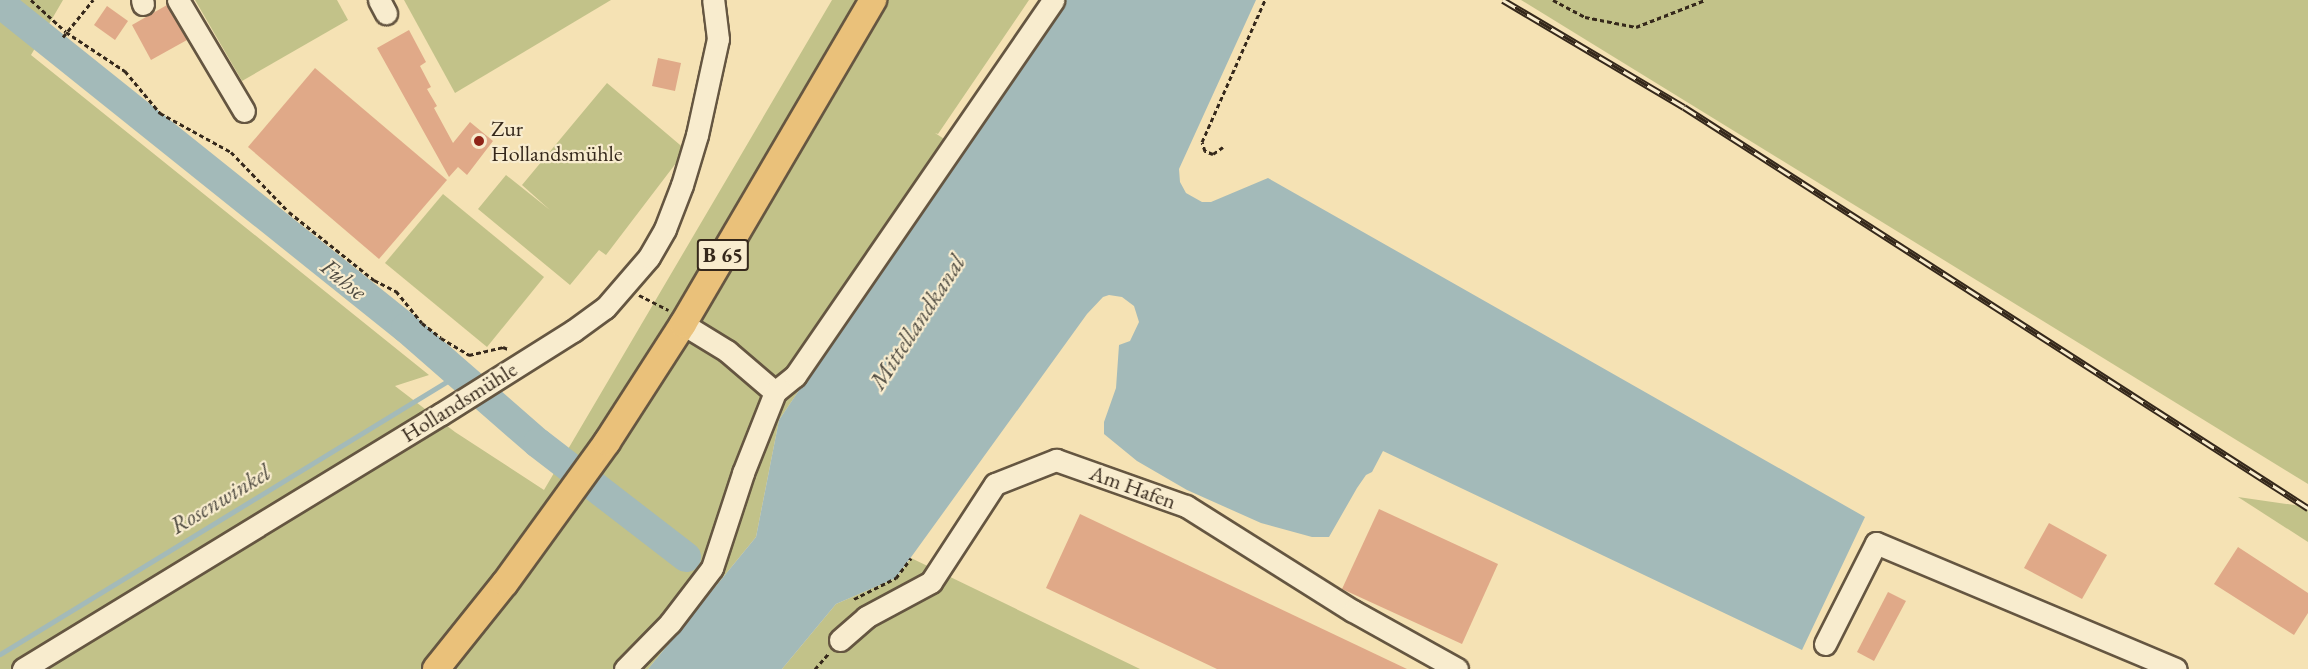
<!DOCTYPE html>
<meta charset="utf-8">
<style>
body{margin:0}
#map{position:relative;width:2308px;height:669px;overflow:hidden;background:#f5e2b4;font-family:"EB Garamond",serif}
div>[style]{position:absolute}
[style*='--x']{left:calc(var(--x)*1px);top:calc(var(--y)*1px);width:calc(var(--w)*1px);rotate:calc(var(--a)*1deg)}
.green>*{inset:0;background:#c2c289}
.water>*{inset:0;background:#a3bab9}
.stream>*{height:5px;margin:-2.5px;padding:0 2.5px;transform-origin:2.5px;border-radius:2.5px;background:#a3bab9}
.river>*{height:30px;margin:-15px;padding:0 15px;transform-origin:15px;border-radius:15px;background:#a3bab9}
.building>*{inset:0;background:#e0a988}
.path>*{height:3px;margin-top:-1.5px;transform-origin:0;background:repeating-linear-gradient(90deg,#35281b 0 4.5px,transparent 0 7.5px)}
.roads{filter:drop-shadow(2px 0 #655641) drop-shadow(-2px 0 #655641) drop-shadow(0 2px #655641) drop-shadow(0 -2px #655641)}
.minor>*{height:21px;margin:-10.5px;padding:0 10.5px;transform-origin:10.5px;border-radius:10.5px;background:#f8ecce}
.major>*{height:26px;margin:-13px;padding:0 13px;transform-origin:13px;border-radius:13px;background:#eac17a}
.rail>*{height:7px;margin-top:-3.5px;transform-origin:0;background:repeating-linear-gradient(90deg,#f8ecce 0 14px,#35281b 0 28px);box-sizing:border-box;border-block:2px solid #35281b}
.dots>*{width:16px;height:16px;translate:-50% -50%;box-sizing:border-box;border:3px solid #f8ecce;border-radius:50%}
span{translate:-50% -50%;white-space:nowrap;text-align:center;line-height:1.15;-webkit-text-stroke:4.5px #f8ecce;paint-order:stroke}
.shield-label span{padding:2px 4px;background:#f8ecce;border:2px solid;border-radius:4px;-webkit-text-stroke-width:0}
.shield-label{font-size:21px;color:#35281b;font-weight:700}
.poi-label{font-size:22px;color:#35281b}
.left{translate:0 -50%;text-align:left}
.street-label{font-size:22px;color:#35281b}
.water-label{font-size:24px;color:#504c42;font-style:italic}
</style>
<div id="map">
<div class="green">
<i style="clip-path:polygon(0 0,63px 0,31px 55px,429px 375px,395px 386px,455px 432px,544px 490px,832px 0,1029px 0,938px 134px,935px 133px,961px 150px,779px 420px,756px 537px,648px 669px,0 669px)"></i>
<i style="clip-path:polygon(195px 0,337px 0,348px 20px,242px 81px)"></i>
<i style="clip-path:polygon(404px 0,611px 0,455px 93px)"></i>
<i style="clip-path:polygon(1521px 0,2308px 0,2308px 484px)"></i>
<i style="clip-path:polygon(607px 83px,686px 150px,606px 255px,599px 250px,570px 285px,478px 209px,506px 175px,550px 210px,522px 185px)"></i>
<i style="clip-path:polygon(443px 194px,544px 277px,487px 347px,385px 263px)"></i>
<i style="clip-path:polygon(2238px 497px,2308px 507px,2308px 542px)"></i>
<i style="clip-path:polygon(911px 558px,1140px 669px,782px 669px,836px 604px,896px 578px)"></i>
</div>
<div class="water">
<i style="clip-path:polygon(1061px 0,1256px 0,1179px 169px,1180px 182px,1186px 193px,1202px 202px,1211px 202px,1268px 178px,1865px 517px,1802px 650px,1383px 451px,1372px 472px,1366px 475px,1357px 488px,1329px 537px,1312px 537px,1261px 523px,1187px 490px,1137px 461px,1104px 434px,1104px 422px,1116px 388px,1119px 345px,1130px 341px,1139px 322px,1134px 306px,1122px 297px,1109px 295px,1103px 297px,1087px 314px,896px 578px,836px 604px,782px 669px,648px 669px,756px 537px,779px 420px)"></i>
</div>
<div class="stream">
<i style="--x:0;--y:654;--w:538;--a:-31.38"></i>
</div>
<div class="river">
<i style="--x:0;--y:3;--w:520;--a:38.68"></i>
<i style="--x:406;--y:328;--w:175;--a:41.1"></i>
<i style="--x:538;--y:443;--w:187;--a:37.6"></i>
</div>
<div class="building">
<i style="clip-path:polygon(167px 5px,187px 40px,151px 60px,132px 25px)"></i>
<i style="clip-path:polygon(107px 6px,128px 21px,115px 40px,94px 25px)"></i>
<i style="clip-path:polygon(409px 30px,426px 62px,420px 66px,431px 87px,427px 89px,437px 106px,434px 108px,453px 143px,470px 122px,493px 141px,467px 175px,458px 167px,449px 177px,377px 48px)"></i>
<i style="clip-path:polygon(658px 58px,681px 63px,675px 91px,652px 86px)"></i>
<i style="clip-path:polygon(315px 68px,447px 180px,379px 259px,248px 147px)"></i>
<i style="clip-path:polygon(1379px 509px,1498px 564px,1462px 644px,1342px 589px)"></i>
<i style="clip-path:polygon(1080px 514px,1407px 669px,1217px 669px,1046px 588px)"></i>
<i style="clip-path:polygon(2049px 523px,2107px 555px,2082px 599px,2024px 568px)"></i>
<i style="clip-path:polygon(2238px 547px,2308px 593px,2308px 613px,2294px 635px,2214px 584px)"></i>
<i style="clip-path:polygon(1888px 592px,1906px 601px,1874px 661px,1857px 652px)"></i>
</div>
<div class="path">
<i style="--x:31;--y:0;--w:47;--a:42.4"></i>
<i style="--x:66;--y:32;--w:71;--a:33.5"></i>
<i style="--x:125;--y:71;--w:55;--a:50.2"></i>
<i style="--x:160;--y:113;--w:81;--a:28.8"></i>
<i style="--x:231;--y:152;--w:83;--a:46"></i>
<i style="--x:289;--y:212;--w:109;--a:38.7"></i>
<i style="--x:374;--y:280;--w:25;--a:27"></i>
<i style="--x:396;--y:291;--w:41;--a:50.9"></i>
<i style="--x:422;--y:323;--w:24;--a:38"></i>
<i style="--x:441;--y:338;--w:33;--a:31"></i>
<i style="--x:469;--y:355;--w:35;--a:-13"></i>
<i style="--x:503;--y:347;--w:5;--a:22"></i>
<i style="--x:1553;--y:0;--w:36;--a:28"></i>
<i style="--x:1585;--y:17;--w:52;--a:11.1"></i>
<i style="--x:1636;--y:27;--w:74;--a:-21.4"></i>
<i style="--x:63;--y:37;--w:48;--a:-51"></i>
<i style="--x:1223;--y:147;--w:12;--a:145"></i>
<i style="--x:1213;--y:154;--w:9;--a:-159"></i>
<i style="--x:1205;--y:151;--w:9;--a:-108"></i>
<i style="--x:1202;--y:142;--w:155;--a:-66.1"></i>
<i style="--x:639;--y:295;--w:33;--a:27"></i>
<i style="--x:854;--y:599;--w:47;--a:-26.6"></i>
<i style="--x:896;--y:578;--w:25;--a:-53"></i>
<i style="--x:815;--y:669;--w:21;--a:-49"></i>
</div>
<div class="roads">
<div class="minor">
<i style="--x:142;--y:0;--w:4;--a:76"></i>
<i style="--x:178;--y:0;--w:129;--a:59.3"></i>
<i style="--x:379;--y:0;--w:15;--a:62"></i>
<i style="--x:683;--y:324;--w:52;--a:31.5"></i>
<i style="--x:727;--y:351;--w:63;--a:40.5"></i>
<i style="--x:840;--y:640;--w:35;--a:-41"></i>
<i style="--x:866;--y:617;--w:74;--a:-28.3"></i>
<i style="--x:931;--y:582;--w:117;--a:-56.9"></i>
<i style="--x:995;--y:484;--w:66;--a:-21.5"></i>
<i style="--x:1056;--y:460;--w:138;--a:19.5"></i>
<i style="--x:1186;--y:506;--w:197;--a:32.2"></i>
<i style="--x:1353;--y:611;--w:119;--a:29.1"></i>
<i style="--x:1825;--y:644;--w:113;--a:-63.2"></i>
<i style="--x:1876;--y:543;--w:325;--a:22.8"></i>
<i style="--x:23;--y:669;--w:490;--a:-31.4"></i>
<i style="--x:441;--y:414;--w:156;--a:-32.2"></i>
<i style="--x:573;--y:331;--w:39;--a:-36"></i>
<i style="--x:605;--y:308;--w:67;--a:-49.2"></i>
<i style="--x:649;--y:257;--w:32;--a:-60"></i>
<i style="--x:665;--y:229;--w:47;--a:-68.9"></i>
<i style="--x:682;--y:185;--w:52;--a:-73.3"></i>
<i style="--x:697;--y:135;--w:98;--a:-77.7"></i>
<i style="--x:718;--y:39;--w:39;--a:-97"></i>
<i style="--x:625;--y:669;--w:64;--a:-45.6"></i>
<i style="--x:670;--y:623;--w:69;--a:-52.6"></i>
<i style="--x:712;--y:568;--w:100;--a:-71.9"></i>
<i style="--x:743;--y:473;--w:87;--a:-68.4"></i>
<i style="--x:775;--y:392;--w:26;--a:-39"></i>
<i style="--x:795;--y:376;--w:456;--a:-55.5"></i>
</div>
<div class="major">
<i style="--x:436;--y:669;--w:110;--a:-51.3"></i>
<i style="--x:505;--y:583;--w:174;--a:-54.1"></i>
<i style="--x:607;--y:442;--w:140;--a:-57.2"></i>
<i style="--x:683;--y:324;--w:376;--a:-59.6"></i>
</div>
</div>
<div class="rail">
<i style="--x:1503;--y:0;--w:210;--a:30.6"></i>
<i style="--x:1684;--y:107;--w:742;--a:32.73"></i>
</div>
<div class="dots">
<i style="left:479px;top:141px;background:#8f2418"></i>
</div>
<div class="shield-label">
<span style="left:723px;top:255px">B 65</span>
</div>
<div class="poi-label">
<span class="left" style="left:491px;top:141px">Zur<br>Hollandsmühle</span>
</div>
<div class="street-label">
<span style="left:459px;top:402px;rotate:-32deg">Hollandsmühle</span>
<span style="left:1133px;top:487px;rotate:20deg">Am Hafen</span>
</div>
<div class="water-label">
<span style="left:344px;top:279px;rotate:39deg">Fuhse</span>
<span style="left:917px;top:322px;rotate:-57deg">Mittellandkanal</span>
<span style="left:220px;top:499px;rotate:-31deg">Rosenwinkel</span>
</div>
</div>
